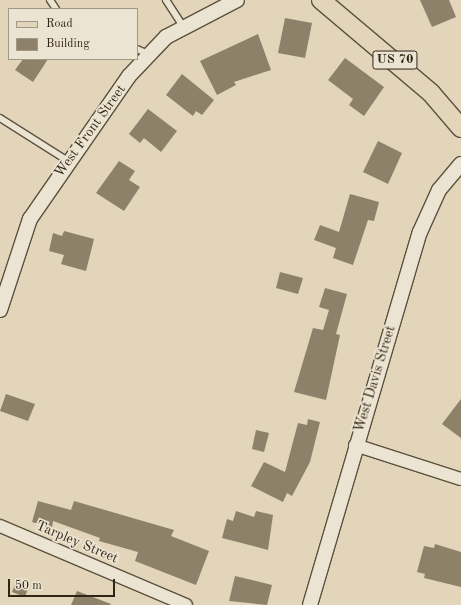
<!DOCTYPE html>
<style>
body{margin:0}
#map{position:relative;width:461px;height:605px;overflow:hidden;background:#e2d5b9;font-family:"Old Standard TT",serif}
div>[style]{position:absolute}
[style*='--x']{left:calc(var(--x)*1px);top:calc(var(--y)*1px);width:calc(var(--w)*1px);rotate:calc(var(--a)*1deg)}
.building>*{inset:0;background:#8d816a}
.roads{filter:drop-shadow(1px 0 #5c513e) drop-shadow(-1px 0 #5c513e) drop-shadow(0 1px #5c513e) drop-shadow(0 -1px #5c513e)}
.service>*{height:6px;margin:-3px;padding:0 3px;transform-origin:3px;border-radius:3px;background:#ece4d2}
.minor>*{height:12px;margin:-6px;padding:0 6px;transform-origin:6px;border-radius:6px;background:#ece4d2}
.tertiary>*{height:14px;margin:-7px;padding:0 7px;transform-origin:7px;border-radius:7px;background:#ece4d2}
.primary>*{height:18px;margin:-9px;padding:0 9px;transform-origin:9px;border-radius:9px;background:#e2d5b9}
span{translate:-50% -50%;white-space:nowrap;text-align:center;line-height:1.15;-webkit-text-stroke:3.5px #ece4d2;paint-order:stroke}
.shield-label span{padding:1px 3px;background:#ece4d2;border:1px solid;border-radius:3px;-webkit-text-stroke-width:0}
.shield-label{font-size:13px;color:#302515;font-weight:700}
.street-label{font-size:14px;color:#302515}
.legend{position:absolute;left:8px;top:8px;width:130px;height:52px;box-sizing:border-box;background:#ece4d2;border:1px solid #a19886;margin:0;padding:5px 7px;list-style:none;font-size:12px;color:#302515}
.legend li{display:flex;align-items:center;gap:8px;height:20px}
.legend b{width:20px;border:1px solid #a19886}
.scale{position:absolute;left:8px;top:579px;width:107px;height:18px;box-sizing:border-box;border:2px solid #302515;border-top:0;padding-left:5px;font-size:12px;line-height:14px;white-space:nowrap;color:#302515;-webkit-text-stroke:3px #ece4d2;paint-order:stroke}
</style>
<div id="map">
<div class="building">
<i style="clip-path:polygon(420px 0,449px 0,456px 17px,432px 27px)"></i>
<i style="clip-path:polygon(285px 18px,312px 23px,305px 58px,278px 53px)"></i>
<i style="clip-path:polygon(258px 34px,271px 70px,234px 82px,236px 85px,217px 95px,200px 61px)"></i>
<i style="clip-path:polygon(345px 58px,384px 87px,364px 116px,349px 105px,353px 99px,328px 80px)"></i>
<i style="clip-path:polygon(23px 59px,48px 59px,33px 82px,15px 70px)"></i>
<i style="clip-path:polygon(182px 74px,214px 100px,202px 115px,196px 111px,193px 116px,166px 95px)"></i>
<i style="clip-path:polygon(148px 109px,177px 131px,161px 152px,144px 138px,140px 143px,129px 134px)"></i>
<i style="clip-path:polygon(378px 141px,402px 153px,388px 184px,363px 172px)"></i>
<i style="clip-path:polygon(119px 161px,135px 171px,129px 180px,140px 187px,124px 211px,96px 193px)"></i>
<i style="clip-path:polygon(350px 194px,379px 202px,374px 221px,368px 220px,353px 265px,333px 258px,336px 248px,314px 240px,320px 225px,339px 232px)"></i>
<i style="clip-path:polygon(64px 231px,94px 239px,86px 271px,61px 264px,64px 255px,49px 251px,53px 233px,62px 236px)"></i>
<i style="clip-path:polygon(280px 272px,303px 278px,298px 294px,276px 288px)"></i>
<i style="clip-path:polygon(325px 288px,347px 294px,336px 334px,340px 335px,326px 400px,294px 392px,313px 328px,323px 330px,329px 310px,319px 307px)"></i>
<i style="clip-path:polygon(6px 394px,35px 404px,28px 421px,0 411px)"></i>
<i style="clip-path:polygon(461px 399px,461px 438px,442px 424px)"></i>
<i style="clip-path:polygon(308px 419px,320px 422px,310px 462px,292px 496px,287px 493px,283px 502px,251px 486px,264px 462px,285px 472px,298px 423px,307px 425px)"></i>
<i style="clip-path:polygon(256px 430px,269px 433px,264px 452px,252px 449px)"></i>
<i style="clip-path:polygon(38px 501px,71px 510px,74px 501px,174px 530px,171px 536px,209px 551px,196px 585px,135px 561px,138px 552px,99px 541px,100px 538px,53px 521px,52px 528px,32px 522px)"></i>
<i style="clip-path:polygon(236px 511px,254px 517px,256px 511px,273px 515px,268px 550px,222px 538px,227px 519px,233px 521px)"></i>
<i style="clip-path:polygon(435px 544px,461px 552px,461px 587px,424px 578px,425px 574px,417px 572px,424px 546px,434px 548px)"></i>
<i style="clip-path:polygon(235px 576px,272px 585px,267px 605px,229px 601px)"></i>
<i style="clip-path:polygon(17px 580px,29px 585px,25px 597px,12px 592px)"></i>
<i style="clip-path:polygon(77px 591px,111px 604px,110px 605px,71px 605px)"></i>
</div>
<div class="roads">
<div class="service">
<i style="--x:50;--y:0;--w:11;--a:56"></i>
<i style="--x:166;--y:0;--w:31;--a:57"></i>
<i style="--x:137;--y:49;--w:12;--a:24"></i>
<i style="--x:0;--y:118;--w:80;--a:32.3"></i>
</div>
<div class="minor">
<i style="--x:355;--y:445;--w:111;--a:17.8"></i>
<i style="--x:0;--y:526;--w:202;--a:23"></i>
</div>
<div class="tertiary">
<i style="--x:0;--y:310;--w:96;--a:-71.8"></i>
<i style="--x:30;--y:219;--w:174;--a:-55.3"></i>
<i style="--x:129;--y:76;--w:54;--a:-46.5"></i>
<i style="--x:166;--y:37;--w:80;--a:-27.5"></i>
<i style="--x:310;--y:605;--w:389;--a:-73.6"></i>
<i style="--x:420;--y:232;--w:46;--a:-65.7"></i>
<i style="--x:439;--y:190;--w:34;--a:-50"></i>
</div>
<div class="primary">
<i style="--x:321;--y:0;--w:144;--a:40.2"></i>
<i style="--x:431;--y:93;--w:46;--a:49.4"></i>
</div>
</div>
<div class="shield-label">
<span style="left:395px;top:60px">US 70</span>
</div>
<div class="street-label">
<span style="left:90px;top:131px;rotate:-54deg">West Front Street</span>
<span style="left:375px;top:379px;rotate:-73deg">West Davis Street</span>
<span style="left:77px;top:542px;rotate:23deg">Tarpley Street</span>
</div>
<ul class="legend">
<li><b style="height:5px;background:#e2d5b9"></b>Road</li>
<li><b style="height:11px;background:#8d816a"></b>Building</li>
</ul>
<div class="scale">50 m</div>
</div>
